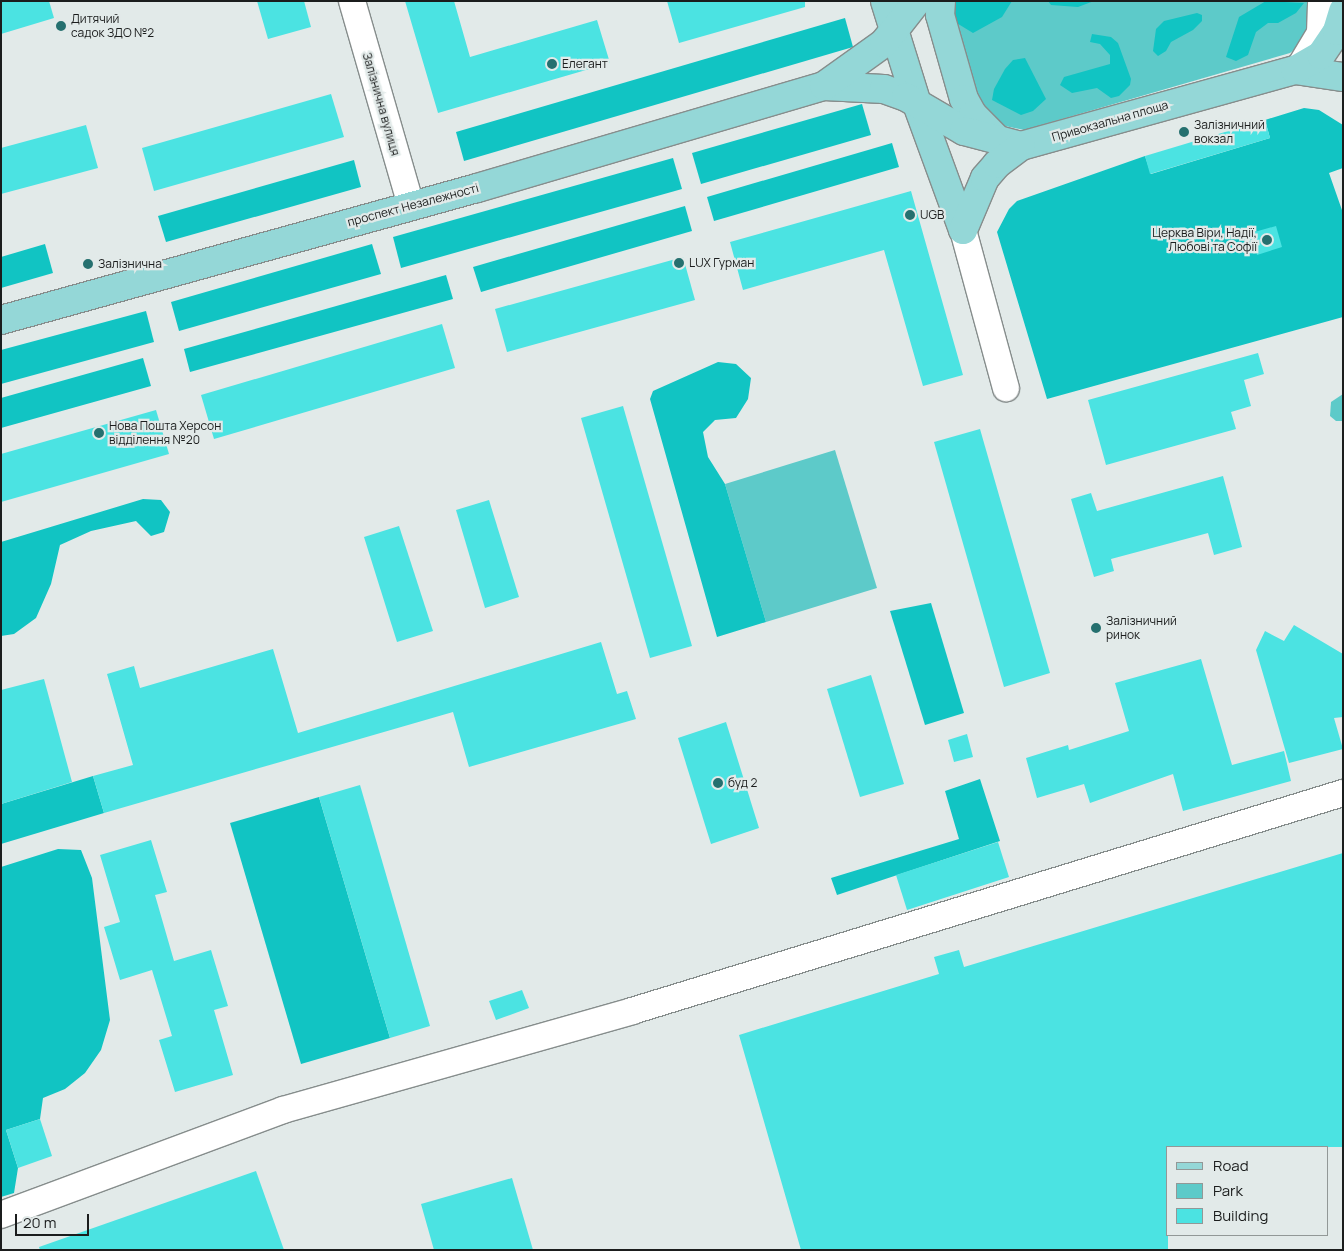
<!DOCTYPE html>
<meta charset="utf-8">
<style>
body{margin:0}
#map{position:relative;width:1344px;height:1251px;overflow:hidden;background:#e2eae9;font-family:Manrope,sans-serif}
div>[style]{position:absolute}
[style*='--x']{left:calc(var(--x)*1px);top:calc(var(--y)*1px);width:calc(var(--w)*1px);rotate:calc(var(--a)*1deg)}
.green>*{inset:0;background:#5dcac9}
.forest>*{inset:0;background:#11c4c3}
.building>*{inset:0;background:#4be3e2}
.roads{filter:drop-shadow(1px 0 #868d8c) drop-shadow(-1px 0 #868d8c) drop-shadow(0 1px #868d8c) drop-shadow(0 -1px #868d8c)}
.minor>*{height:26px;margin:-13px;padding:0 13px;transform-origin:13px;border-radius:13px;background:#fff}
.major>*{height:28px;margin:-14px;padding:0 14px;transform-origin:14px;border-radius:14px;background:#94d7d7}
.dots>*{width:14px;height:14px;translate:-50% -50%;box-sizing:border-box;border:2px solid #e2eae9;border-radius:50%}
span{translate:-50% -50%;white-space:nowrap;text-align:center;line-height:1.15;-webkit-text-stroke:4.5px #e2eae9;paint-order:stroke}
.poi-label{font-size:12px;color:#1b1d1d}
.left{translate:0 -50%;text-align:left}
.right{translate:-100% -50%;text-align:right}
.street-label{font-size:12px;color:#1b1d1d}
.frame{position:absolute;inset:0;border:2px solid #1b1d1d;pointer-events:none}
.legend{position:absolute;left:1166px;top:1146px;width:162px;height:90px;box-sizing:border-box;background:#e2eae9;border:1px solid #929897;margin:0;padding:6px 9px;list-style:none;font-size:15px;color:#1b1d1d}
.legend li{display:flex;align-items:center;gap:10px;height:25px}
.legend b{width:25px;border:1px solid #929897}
.scale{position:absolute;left:15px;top:1214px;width:74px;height:22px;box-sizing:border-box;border:2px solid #1b1d1d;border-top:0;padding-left:6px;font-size:15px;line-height:18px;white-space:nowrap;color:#1b1d1d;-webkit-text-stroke:4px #e2eae9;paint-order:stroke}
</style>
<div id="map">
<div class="green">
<i style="clip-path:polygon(952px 1px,1307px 1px,1309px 16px,1308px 31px,1301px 44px,1290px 53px,1024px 130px,995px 124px,977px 101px,952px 11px)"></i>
<i style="clip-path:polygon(1343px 394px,1343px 421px,1336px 421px,1330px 416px,1331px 402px)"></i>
<i style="clip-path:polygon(835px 450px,877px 588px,766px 622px,725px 484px)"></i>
</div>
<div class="forest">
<i style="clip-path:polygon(952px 1px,1012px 1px,1002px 17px,973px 33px,955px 22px)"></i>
<i style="clip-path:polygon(1048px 1px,1094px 1px,1078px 7px,1051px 5px)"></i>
<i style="clip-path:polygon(1266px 1px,1304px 3px,1296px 13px,1278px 23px,1268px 23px,1256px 32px,1248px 55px,1236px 61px,1226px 57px,1239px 17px)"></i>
<i style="clip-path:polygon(1197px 13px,1202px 15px,1202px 21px,1193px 30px,1171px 42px,1166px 51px,1158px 56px,1153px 51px,1156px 29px,1164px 21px)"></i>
<i style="clip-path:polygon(845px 18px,853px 47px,464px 161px,456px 132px)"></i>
<i style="clip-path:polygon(1092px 34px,1111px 37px,1118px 43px,1131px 79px,1130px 85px,1119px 96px,1111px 98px,1097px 88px,1072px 93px,1060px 85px,1064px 77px,1110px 64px,1110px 55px,1100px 44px,1090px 42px)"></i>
<i style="clip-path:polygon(1025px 58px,1046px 99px,1033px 111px,1021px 115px,992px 100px,994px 89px,1005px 69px,1013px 60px)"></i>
<i style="clip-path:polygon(862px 104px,871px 135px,701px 184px,692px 153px)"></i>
<i style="clip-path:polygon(1304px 108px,1319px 110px,1343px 125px,1343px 168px,1329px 173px,1343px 213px,1343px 317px,1047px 399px,997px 232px,1009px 209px,1017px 201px,1145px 156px,1151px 174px,1270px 138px,1265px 120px)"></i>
<i style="clip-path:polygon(892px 143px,899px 167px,714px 221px,707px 197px)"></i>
<i style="clip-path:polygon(673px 158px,682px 189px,401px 268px,393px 237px)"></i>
<i style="clip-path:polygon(354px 160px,361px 187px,166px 242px,158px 216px)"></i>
<i style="clip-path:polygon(685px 206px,692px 231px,481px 292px,473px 267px)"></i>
<i style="clip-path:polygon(45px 244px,53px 273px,1px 288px,1px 257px)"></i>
<i style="clip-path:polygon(372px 244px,381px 274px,179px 331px,171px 302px)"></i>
<i style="clip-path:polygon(446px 275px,453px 299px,190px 372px,184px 349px)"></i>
<i style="clip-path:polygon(146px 311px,154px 342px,1px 384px,1px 350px)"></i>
<i style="clip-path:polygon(143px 358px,151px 386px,1px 428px,1px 398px)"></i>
<i style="clip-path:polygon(718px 362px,736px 364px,751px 378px,748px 399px,736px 418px,715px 420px,703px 432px,708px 457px,725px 484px,766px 622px,717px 637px,650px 399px,653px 391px)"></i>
<i style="clip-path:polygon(143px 499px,161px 500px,170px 512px,164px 532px,151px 536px,136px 521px,91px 531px,60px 545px,51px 584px,36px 618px,14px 634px,1px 636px,1px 542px)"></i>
<i style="clip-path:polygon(931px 603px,964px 713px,925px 725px,890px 611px)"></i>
<i style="clip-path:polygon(93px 776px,104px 813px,1px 844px,1px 804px)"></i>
<i style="clip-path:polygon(980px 779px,1000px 841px,837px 895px,831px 878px,959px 839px,945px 791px)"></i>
<i style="clip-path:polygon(319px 797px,390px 1038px,301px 1064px,230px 823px)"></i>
<i style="clip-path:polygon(58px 849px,81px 850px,92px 878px,110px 1020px,101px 1050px,85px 1073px,65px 1089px,43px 1098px,40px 1119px,6px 1130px,18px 1168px,14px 1193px,1px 1197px,1px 867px)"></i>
</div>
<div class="building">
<i style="clip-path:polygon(1px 1px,49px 1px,54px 18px,1px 34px)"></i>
<i style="clip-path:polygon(257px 1px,304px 1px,311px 27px,268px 39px)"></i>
<i style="clip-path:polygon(405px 1px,454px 1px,470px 57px,597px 20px,610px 63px,438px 113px)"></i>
<i style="clip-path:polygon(667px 1px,805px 1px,805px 7px,679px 43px)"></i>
<i style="clip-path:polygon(331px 94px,344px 137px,154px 191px,142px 148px)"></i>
<i style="clip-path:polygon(1265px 120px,1270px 138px,1150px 174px,1145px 156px)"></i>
<i style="clip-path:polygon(86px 125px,98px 168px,1px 194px,1px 148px)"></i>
<i style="clip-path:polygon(911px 191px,963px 375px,923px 386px,884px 250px,743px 290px,730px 242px)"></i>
<i style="clip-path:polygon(1276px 226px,1282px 247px,1257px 255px,1251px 233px)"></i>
<i style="clip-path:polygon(683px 257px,695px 300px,507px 352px,495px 309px)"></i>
<i style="clip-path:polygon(442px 324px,455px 368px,214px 439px,201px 395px)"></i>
<i style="clip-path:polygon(1258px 353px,1264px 374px,1244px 380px,1251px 406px,1231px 412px,1236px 429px,1106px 465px,1088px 400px)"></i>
<i style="clip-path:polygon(623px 406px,692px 646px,650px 658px,581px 418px)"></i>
<i style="clip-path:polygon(156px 410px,169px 454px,1px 502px,1px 454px)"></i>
<i style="clip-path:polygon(980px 429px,1050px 673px,1004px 687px,934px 442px)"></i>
<i style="clip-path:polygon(1223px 476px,1242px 547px,1214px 555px,1208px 533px,1111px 559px,1114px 571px,1094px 577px,1071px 499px,1091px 493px,1097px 511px)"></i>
<i style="clip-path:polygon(489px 500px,519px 597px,485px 608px,456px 510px)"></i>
<i style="clip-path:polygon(399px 526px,433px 631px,397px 642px,364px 537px)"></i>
<i style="clip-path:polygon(1294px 625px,1343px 654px,1343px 717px,1334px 718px,1343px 749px,1289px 763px,1256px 650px,1265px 631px,1284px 641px)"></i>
<i style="clip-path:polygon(601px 642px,617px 694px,627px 691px,636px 719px,469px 767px,453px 712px,104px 813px,93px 776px,133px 765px,107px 674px,134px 666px,140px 688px,273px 649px,298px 733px)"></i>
<i style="clip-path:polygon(1201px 659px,1232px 765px,1284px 751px,1291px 781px,1183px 811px,1173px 774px,1090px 803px,1084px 784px,1037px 798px,1026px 758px,1068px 745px,1069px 750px,1129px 731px,1115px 683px)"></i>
<i style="clip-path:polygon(871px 675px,904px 784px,860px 797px,827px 689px)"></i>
<i style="clip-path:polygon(44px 679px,72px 782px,1px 804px,1px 690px)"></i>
<i style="clip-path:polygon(726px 722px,759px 828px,711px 844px,678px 738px)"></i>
<i style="clip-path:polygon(967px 734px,973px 757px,954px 762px,948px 740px)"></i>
<i style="clip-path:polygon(360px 785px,430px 1026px,390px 1038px,319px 797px)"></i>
<i style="clip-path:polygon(151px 840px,167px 892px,155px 895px,174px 961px,211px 950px,228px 1006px,214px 1010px,233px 1075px,175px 1092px,159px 1040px,172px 1036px,152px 970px,120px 980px,104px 927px,120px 922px,100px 855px)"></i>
<i style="clip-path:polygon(998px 842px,1009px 877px,907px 910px,896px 875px)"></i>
<i style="clip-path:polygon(1343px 853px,1343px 1147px,1168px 1147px,1168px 1250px,801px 1250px,739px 1035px,939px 974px,934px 957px,959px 950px,964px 967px)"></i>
<i style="clip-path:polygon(522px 990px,529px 1008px,496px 1020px,489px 1001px)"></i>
<i style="clip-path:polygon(40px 1119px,52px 1156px,18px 1168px,6px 1130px)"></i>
<i style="clip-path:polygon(256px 1171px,284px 1250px,40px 1250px,39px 1247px)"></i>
<i style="clip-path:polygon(512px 1178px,533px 1250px,434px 1250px,421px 1204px)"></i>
</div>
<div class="roads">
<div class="minor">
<i style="--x:352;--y:1;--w:213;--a:73.9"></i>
<i style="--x:1302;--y:63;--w:35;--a:-59"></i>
<i style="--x:1320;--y:33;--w:32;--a:-88"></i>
<i style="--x:963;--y:230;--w:164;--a:74.8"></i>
<i style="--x:1;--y:1215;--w:301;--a:-20.4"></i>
<i style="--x:283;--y:1110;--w:363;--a:-15.8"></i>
<i style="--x:632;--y:1011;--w:744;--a:-17.05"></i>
</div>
<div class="major">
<i style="--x:885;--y:1;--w:108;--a:72.7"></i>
<i style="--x:917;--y:104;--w:134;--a:69.9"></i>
<i style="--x:941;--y:1;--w:14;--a:94"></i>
<i style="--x:940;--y:15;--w:87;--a:74.1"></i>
<i style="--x:964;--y:99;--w:18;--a:61"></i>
<i style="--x:973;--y:115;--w:34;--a:45"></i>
<i style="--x:1295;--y:70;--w:49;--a:8.3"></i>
<i style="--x:824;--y:86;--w:60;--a:2.9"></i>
<i style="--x:884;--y:89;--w:23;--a:20"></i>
<i style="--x:906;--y:97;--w:67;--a:30.4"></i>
<i style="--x:964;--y:131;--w:59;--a:14.7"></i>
<i style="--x:1021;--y:146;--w:284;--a:-15.5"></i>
<i style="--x:1295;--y:70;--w:30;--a:-30"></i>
<i style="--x:1321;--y:55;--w:29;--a:-56"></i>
<i style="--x:1337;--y:31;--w:21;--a:-73"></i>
<i style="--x:963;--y:230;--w:56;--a:-67.1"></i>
<i style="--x:985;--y:178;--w:18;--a:-49"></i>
<i style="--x:997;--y:164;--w:30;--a:-37"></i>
<i style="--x:1;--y:320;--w:494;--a:-15.5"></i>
<i style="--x:477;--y:188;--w:362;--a:-16.4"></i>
<i style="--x:824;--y:86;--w:74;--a:-35.6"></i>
<i style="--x:884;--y:43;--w:53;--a:-51.8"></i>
</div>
</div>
<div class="dots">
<i style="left:61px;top:26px;background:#25706f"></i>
<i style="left:552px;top:64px;background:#25706f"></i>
<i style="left:1184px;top:132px;background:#25706f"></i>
<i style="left:910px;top:215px;background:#25706f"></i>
<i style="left:1267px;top:240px;background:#25706f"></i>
<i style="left:679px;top:263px;background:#25706f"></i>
<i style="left:88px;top:264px;background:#25706f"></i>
<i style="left:99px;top:433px;background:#25706f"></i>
<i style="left:1096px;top:628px;background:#25706f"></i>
<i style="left:718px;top:783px;background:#25706f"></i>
</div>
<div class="poi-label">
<span class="left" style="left:71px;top:26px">Дитячий<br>садок ЗДО №2</span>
<span class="left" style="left:562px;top:64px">Елегант</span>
<span class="left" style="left:1194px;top:132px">Залізничний<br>вокзал</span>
<span class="left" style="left:920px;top:215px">UGB</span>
<span class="right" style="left:1257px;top:240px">Церква Віри, Надії,<br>Любові та Софії</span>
<span class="left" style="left:689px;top:263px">LUX Гурман</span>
<span class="left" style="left:98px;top:264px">Залізнична</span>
<span class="left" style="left:109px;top:433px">Нова Пошта Херсон<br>відділення №20</span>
<span class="left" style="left:1106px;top:628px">Залізничний<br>ринок</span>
<span class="left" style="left:728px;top:783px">буд 2</span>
</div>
<div class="street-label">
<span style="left:381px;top:104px;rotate:74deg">Залізнична вулиця</span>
<span style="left:1110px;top:121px;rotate:-16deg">Привокзальна площа</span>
<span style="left:413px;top:205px;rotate:-15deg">проспект Незалежності</span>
</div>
<div class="frame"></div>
<ul class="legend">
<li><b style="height:6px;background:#94d7d7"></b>Road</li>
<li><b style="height:14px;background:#5dcac9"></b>Park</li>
<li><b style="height:14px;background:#4be3e2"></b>Building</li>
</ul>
<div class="scale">20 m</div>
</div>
